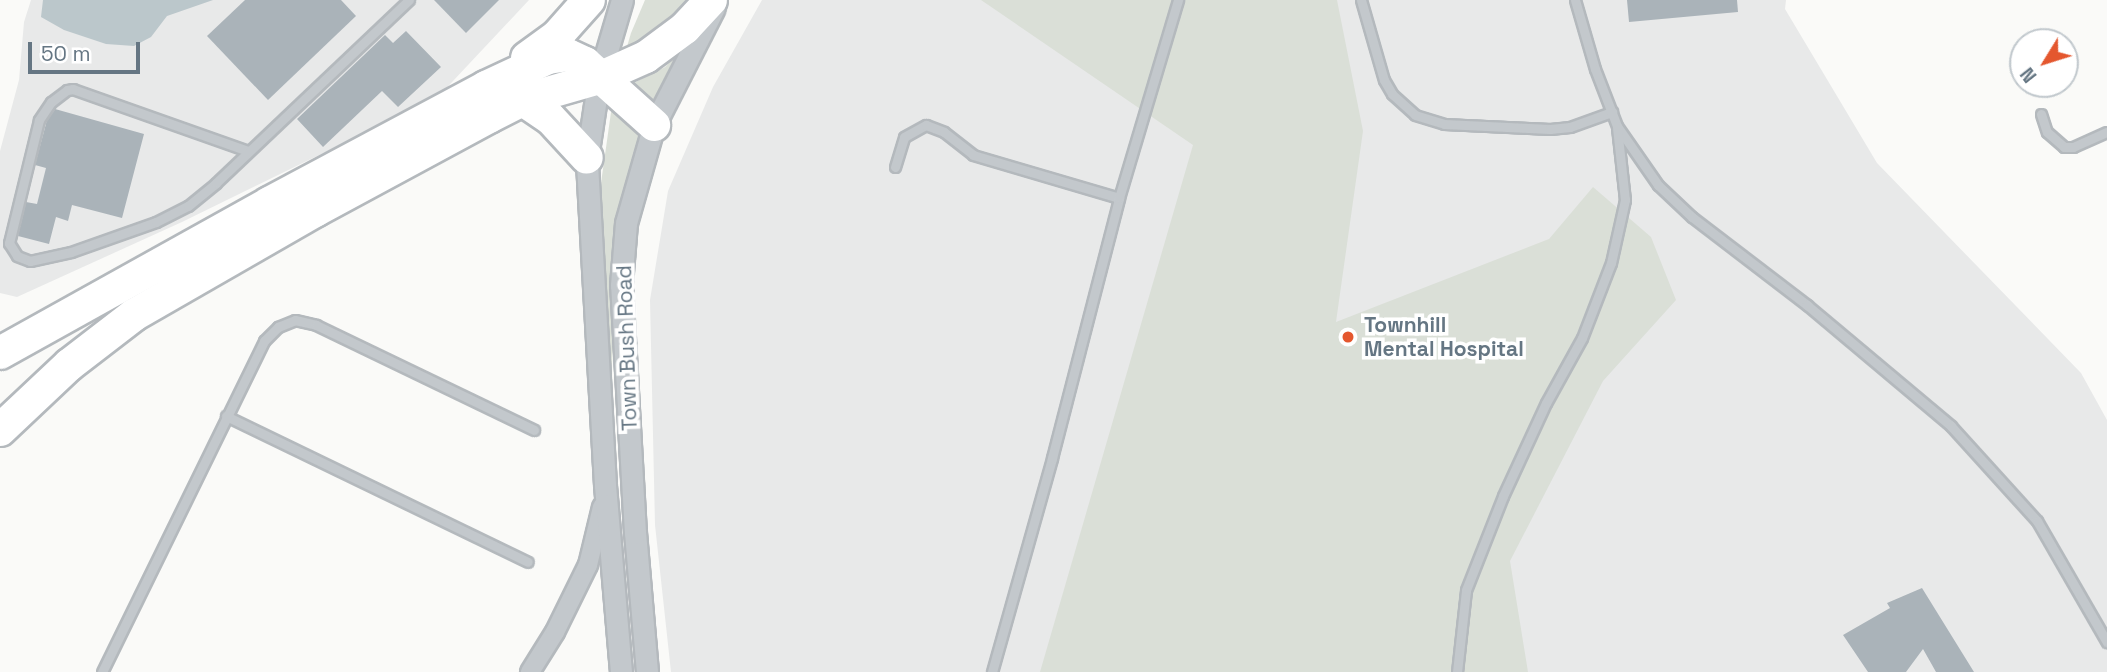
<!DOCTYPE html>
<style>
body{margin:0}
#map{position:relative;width:2107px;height:672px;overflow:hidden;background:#fafaf8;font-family:"Space Grotesk",sans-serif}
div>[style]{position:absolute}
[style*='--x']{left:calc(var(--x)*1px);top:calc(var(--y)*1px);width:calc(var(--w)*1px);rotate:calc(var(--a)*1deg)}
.built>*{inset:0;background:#e8e9e9}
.green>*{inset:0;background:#dadfd7}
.water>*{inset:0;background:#bbc7cb}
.building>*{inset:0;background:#aab3b9}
.roads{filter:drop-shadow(2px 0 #b4b9bd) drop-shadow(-2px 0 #b4b9bd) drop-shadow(0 2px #b4b9bd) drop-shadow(0 -2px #b4b9bd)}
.service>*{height:9px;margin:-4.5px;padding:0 4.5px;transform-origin:4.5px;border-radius:4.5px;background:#c3c8cc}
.minor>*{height:18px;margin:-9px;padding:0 9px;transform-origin:9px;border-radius:9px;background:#c3c8cc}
.tertiary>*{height:21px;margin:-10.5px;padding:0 10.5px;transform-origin:10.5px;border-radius:10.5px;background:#c3c8cc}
.motorway>*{height:32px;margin:-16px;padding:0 16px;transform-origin:16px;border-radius:16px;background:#fff}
.dots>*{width:19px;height:19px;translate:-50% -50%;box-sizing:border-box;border:4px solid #fff;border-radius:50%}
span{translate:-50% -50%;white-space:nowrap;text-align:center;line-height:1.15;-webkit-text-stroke:7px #fff;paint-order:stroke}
.poi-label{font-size:21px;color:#657683;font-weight:700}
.left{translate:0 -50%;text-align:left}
.street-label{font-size:21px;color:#657683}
.north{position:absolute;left:2009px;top:28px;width:70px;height:70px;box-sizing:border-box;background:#fff;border:2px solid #c1c8cd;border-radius:50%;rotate:232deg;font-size:19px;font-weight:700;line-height:28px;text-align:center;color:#657683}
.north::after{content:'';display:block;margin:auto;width:24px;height:32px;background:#e4572e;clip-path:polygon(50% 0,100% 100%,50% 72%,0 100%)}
.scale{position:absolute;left:28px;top:42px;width:112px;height:32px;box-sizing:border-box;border:4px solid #657683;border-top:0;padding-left:9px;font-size:21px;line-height:24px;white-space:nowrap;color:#657683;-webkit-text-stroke:5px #fff;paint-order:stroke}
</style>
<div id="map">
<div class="built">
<i style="clip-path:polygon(31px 0,529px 0,438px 97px,182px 222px,17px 297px,0 293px,0 151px,19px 80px,24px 22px)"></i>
<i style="clip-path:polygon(762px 0,1786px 0,1785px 9px,1877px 163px,2081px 373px,2107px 420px,2107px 672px,671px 672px,655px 525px,650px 300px,668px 191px,713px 87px)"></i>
</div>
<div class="green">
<i style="clip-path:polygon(645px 0,707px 0,621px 67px,631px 33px)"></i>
<i style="clip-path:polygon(981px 0,1337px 0,1363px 131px,1336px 322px,1549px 239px,1593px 187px,1651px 237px,1676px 300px,1603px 381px,1510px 561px,1528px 672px,1040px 672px,1193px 145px)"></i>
<i style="clip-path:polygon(698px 34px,657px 110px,626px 87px,665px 67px)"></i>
<i style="clip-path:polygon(613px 98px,645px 126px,615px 316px,611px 379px,600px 225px,601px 183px)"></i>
</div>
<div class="water">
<i style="clip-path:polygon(43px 0,213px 0,167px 16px,151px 37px,134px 46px,106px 44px,64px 30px,41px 17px)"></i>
</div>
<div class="building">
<i style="clip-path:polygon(245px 0,341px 0,356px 16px,268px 100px,207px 36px)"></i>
<i style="clip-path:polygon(434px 0,499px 0,466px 33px)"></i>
<i style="clip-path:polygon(1627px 0,1737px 0,1738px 12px,1629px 22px)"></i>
<i style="clip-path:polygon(406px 31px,441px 67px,398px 107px,382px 91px,323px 147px,297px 119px,385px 35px,393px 43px)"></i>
<i style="clip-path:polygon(55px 109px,144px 134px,122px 218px,72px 205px,68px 221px,56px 217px,49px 244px,18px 236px,26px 202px,37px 204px,46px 168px,35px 165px,47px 120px)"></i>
<i style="clip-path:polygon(1922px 588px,1974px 672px,1936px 672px,1923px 649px,1906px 672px,1868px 672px,1843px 635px,1890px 608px,1887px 603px)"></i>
</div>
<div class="roads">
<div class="service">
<i style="--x:1361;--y:0;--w:83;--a:74"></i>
<i style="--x:1384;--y:80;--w:16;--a:60"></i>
<i style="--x:1392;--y:94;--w:31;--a:42"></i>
<i style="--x:1415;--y:115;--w:30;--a:17"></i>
<i style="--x:1444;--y:124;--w:106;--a:2.7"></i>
<i style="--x:1550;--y:129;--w:20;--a:-6"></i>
<i style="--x:1570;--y:127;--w:45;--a:-19.7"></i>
<i style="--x:1575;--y:0;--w:72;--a:73.8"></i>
<i style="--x:1595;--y:69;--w:61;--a:68.9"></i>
<i style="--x:1617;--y:126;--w:72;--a:55.2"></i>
<i style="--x:1658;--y:185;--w:47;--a:43.3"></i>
<i style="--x:1692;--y:217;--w:145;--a:37.4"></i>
<i style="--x:1807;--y:305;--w:188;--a:40"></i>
<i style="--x:1951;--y:426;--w:128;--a:47.8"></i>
<i style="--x:2037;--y:521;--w:140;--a:60"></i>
<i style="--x:2041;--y:114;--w:19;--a:72"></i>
<i style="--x:2047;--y:132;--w:23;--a:41"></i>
<i style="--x:2064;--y:147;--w:9;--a:0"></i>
<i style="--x:2073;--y:147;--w:37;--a:-24"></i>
<i style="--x:248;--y:151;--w:186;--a:-160.5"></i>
<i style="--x:73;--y:89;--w:6;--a:171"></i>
<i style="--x:67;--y:90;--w:20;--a:143"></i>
<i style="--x:51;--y:102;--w:22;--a:124"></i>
<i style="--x:39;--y:120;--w:127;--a:103.7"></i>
<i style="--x:9;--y:243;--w:15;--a:58"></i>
<i style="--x:17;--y:256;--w:14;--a:21"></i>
<i style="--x:30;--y:261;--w:42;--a:-12.4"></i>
<i style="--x:71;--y:252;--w:90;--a:-19.4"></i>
<i style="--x:156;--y:222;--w:36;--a:-27"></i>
<i style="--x:188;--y:206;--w:36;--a:-39"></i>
<i style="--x:216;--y:183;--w:266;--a:-43.5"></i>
<i style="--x:895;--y:167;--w:31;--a:-73"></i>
<i style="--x:904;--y:137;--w:25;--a:-29"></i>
<i style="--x:926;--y:125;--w:19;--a:21"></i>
<i style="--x:944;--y:132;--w:37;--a:38"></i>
<i style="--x:973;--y:155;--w:152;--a:16.4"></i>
<i style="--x:226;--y:416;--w:335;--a:25.8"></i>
<i style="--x:102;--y:672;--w:369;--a:-63.9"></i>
<i style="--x:264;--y:341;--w:20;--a:-45"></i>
<i style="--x:278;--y:327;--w:18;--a:-22"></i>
<i style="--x:295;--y:320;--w:22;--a:13"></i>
<i style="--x:316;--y:325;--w:242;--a:25.7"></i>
<i style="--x:992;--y:672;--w:222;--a:-74.3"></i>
<i style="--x:1052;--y:458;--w:268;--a:-75.5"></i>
<i style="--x:1119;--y:198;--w:207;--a:-73.4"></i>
<i style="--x:1457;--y:672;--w:82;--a:-83.7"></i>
<i style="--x:1466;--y:590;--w:101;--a:-68.5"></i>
<i style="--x:1503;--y:496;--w:102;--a:-65.2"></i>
<i style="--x:1546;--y:403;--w:74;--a:-61"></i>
<i style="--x:1582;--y:338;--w:80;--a:-68.9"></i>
<i style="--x:1611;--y:263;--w:65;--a:-77.5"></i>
<i style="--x:1625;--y:200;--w:72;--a:-96.3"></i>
</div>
<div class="minor">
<i style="--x:530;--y:672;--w:47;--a:-58"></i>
<i style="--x:555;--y:632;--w:75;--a:-63.8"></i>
<i style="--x:588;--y:565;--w:60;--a:-76.4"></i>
</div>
<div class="tertiary">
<i style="--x:621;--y:672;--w:188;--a:-94.9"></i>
<i style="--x:605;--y:485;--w:327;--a:-93.2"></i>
<i style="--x:587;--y:158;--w:81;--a:-81.5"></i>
<i style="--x:599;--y:78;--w:81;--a:-73.6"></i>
<i style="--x:647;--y:672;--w:140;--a:-94.9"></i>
<i style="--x:635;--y:533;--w:248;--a:-93.2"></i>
<i style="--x:621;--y:285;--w:62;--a:-85.4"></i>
<i style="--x:626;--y:223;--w:102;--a:-74.1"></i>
<i style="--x:654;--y:125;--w:131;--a:-62.9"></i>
</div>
<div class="motorway">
<i style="--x:527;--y:58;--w:37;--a:-36"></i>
<i style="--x:557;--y:36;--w:48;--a:-48.4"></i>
<i style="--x:523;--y:100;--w:32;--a:34"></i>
<i style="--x:550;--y:118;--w:54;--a:47.2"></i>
<i style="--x:0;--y:353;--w:308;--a:-29.1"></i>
<i style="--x:269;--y:203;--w:246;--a:-28.1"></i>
<i style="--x:486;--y:87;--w:68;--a:-25.1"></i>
<i style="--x:548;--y:58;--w:20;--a:-9"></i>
<i style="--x:568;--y:55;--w:19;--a:25"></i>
<i style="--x:585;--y:63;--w:93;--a:41.9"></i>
<i style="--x:0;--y:430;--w:95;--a:-43.3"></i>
<i style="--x:69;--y:365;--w:82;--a:-37.6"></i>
<i style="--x:134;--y:315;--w:209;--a:-29.9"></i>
<i style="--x:315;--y:211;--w:198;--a:-28.4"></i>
<i style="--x:489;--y:117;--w:38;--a:-27"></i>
<i style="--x:523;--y:100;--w:79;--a:-16.1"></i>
<i style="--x:599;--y:78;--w:51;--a:-24.1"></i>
<i style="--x:646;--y:57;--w:49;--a:-36.6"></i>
<i style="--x:685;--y:28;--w:38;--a:-47"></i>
</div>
</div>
<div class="dots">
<i style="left:1348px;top:337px;background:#e4572e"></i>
</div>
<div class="poi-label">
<span class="left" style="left:1364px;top:337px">Townhill<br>Mental Hospital</span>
</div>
<div class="street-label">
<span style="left:627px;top:348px;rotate:-92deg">Town Bush Road</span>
</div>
<div class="north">N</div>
<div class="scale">50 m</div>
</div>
